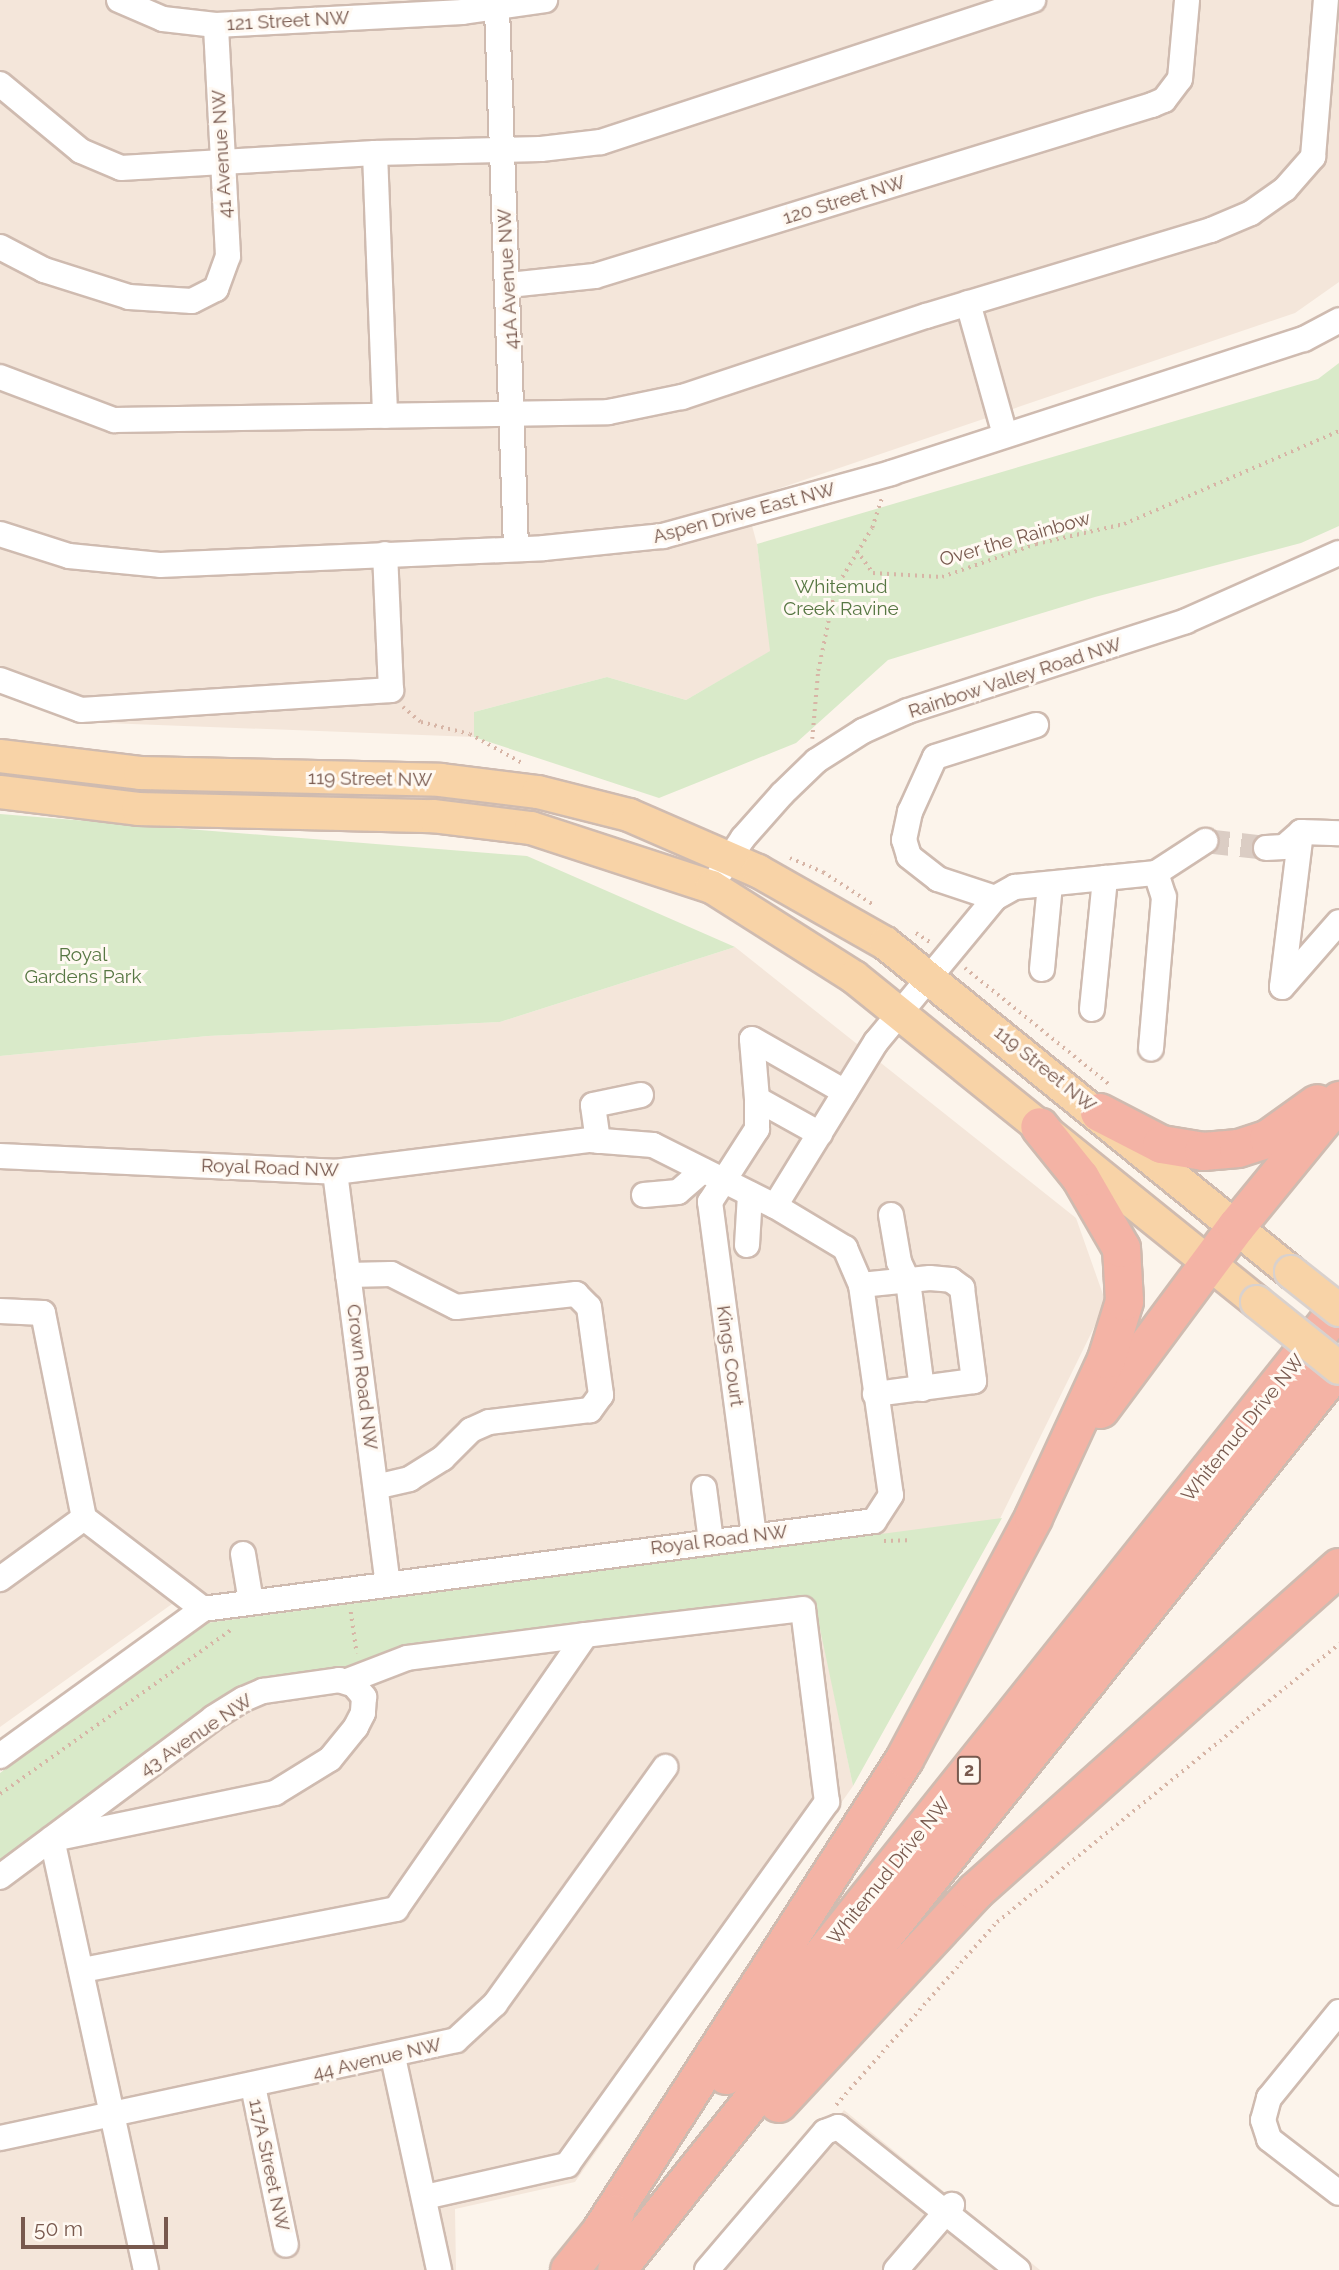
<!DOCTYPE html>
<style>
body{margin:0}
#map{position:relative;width:1339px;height:2270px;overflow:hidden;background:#fcf4eb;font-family:Raleway,sans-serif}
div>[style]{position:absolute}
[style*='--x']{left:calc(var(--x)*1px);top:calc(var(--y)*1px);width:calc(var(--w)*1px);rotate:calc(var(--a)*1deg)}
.residential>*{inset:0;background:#f4e6da}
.green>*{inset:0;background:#d9eac9}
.minor-tunnel>*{height:24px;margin-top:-12px;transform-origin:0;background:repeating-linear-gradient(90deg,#dbcdc4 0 24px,transparent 0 36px)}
.path>*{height:3.5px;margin-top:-1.75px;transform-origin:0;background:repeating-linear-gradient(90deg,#d7b5a6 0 2px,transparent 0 7px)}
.roads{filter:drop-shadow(2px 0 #cfbbb0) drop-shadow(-2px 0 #cfbbb0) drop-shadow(0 2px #cfbbb0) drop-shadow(0 -2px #cfbbb0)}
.minor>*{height:24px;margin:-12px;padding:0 12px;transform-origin:12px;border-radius:12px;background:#fff}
.major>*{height:32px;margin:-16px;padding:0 16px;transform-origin:16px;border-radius:16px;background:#f8d3a7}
.highway>*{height:37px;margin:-18.5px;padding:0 18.5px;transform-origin:18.5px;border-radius:18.5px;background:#f4b3a5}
.bridges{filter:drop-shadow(2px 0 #d9d1cd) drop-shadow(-2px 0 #d9d1cd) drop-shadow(0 2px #d9d1cd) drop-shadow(0 -2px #d9d1cd)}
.major-bridge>*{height:32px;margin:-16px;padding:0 16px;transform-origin:16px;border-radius:16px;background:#f8d3a7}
span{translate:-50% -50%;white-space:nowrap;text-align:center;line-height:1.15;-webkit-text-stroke:6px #fff9f2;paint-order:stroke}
.shield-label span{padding:2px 5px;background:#fff9f2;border:2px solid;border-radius:5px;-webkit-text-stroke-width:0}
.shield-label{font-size:18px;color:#78594e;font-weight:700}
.street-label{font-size:19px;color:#78594e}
.park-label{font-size:19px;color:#577743}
.scale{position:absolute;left:21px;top:2217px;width:147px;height:32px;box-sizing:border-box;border:4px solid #78594e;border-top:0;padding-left:9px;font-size:21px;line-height:24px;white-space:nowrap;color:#78594e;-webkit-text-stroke:5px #fff9f2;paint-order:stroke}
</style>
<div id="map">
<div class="residential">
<i style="clip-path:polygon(0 0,1339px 0,1339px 282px,1295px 313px,745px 500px,757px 544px,771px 651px,686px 700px,607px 677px,474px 712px,474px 737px,80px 722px,0 691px)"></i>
<i style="clip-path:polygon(735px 947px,1076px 1218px,1106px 1303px,992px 1535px,209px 1624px,179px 1599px,0 1727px,0 1056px,208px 1036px,500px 1022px)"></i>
<i style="clip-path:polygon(816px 1605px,853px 1786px,575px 2182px,455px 2209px,456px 2270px,0 2270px,0 1856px,281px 1676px)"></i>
<i style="clip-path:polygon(844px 2110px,1040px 2270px,716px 2270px)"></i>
</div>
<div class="green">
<i style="clip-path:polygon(1339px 363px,1339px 526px,1301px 543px,1095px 597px,888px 660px,796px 743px,659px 798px,474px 737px,474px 712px,607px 677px,686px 700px,770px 651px,757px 544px,1318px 379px)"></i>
<i style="clip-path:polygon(0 814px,527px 856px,735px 947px,500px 1022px,208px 1036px,0 1056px)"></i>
<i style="clip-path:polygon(1002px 1518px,853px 1786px,815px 1605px,281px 1676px,174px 1735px,0 1862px,0 1773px,207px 1623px)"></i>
</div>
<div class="minor-tunnel">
<i style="--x:1205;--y:841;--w:61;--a:6.5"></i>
</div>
<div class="path">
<i style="--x:857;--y:551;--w:27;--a:54"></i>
<i style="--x:873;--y:573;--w:69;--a:3.3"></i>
<i style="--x:942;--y:577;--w:100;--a:-19.3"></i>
<i style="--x:1036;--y:544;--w:90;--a:-12.8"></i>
<i style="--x:1124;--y:524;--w:234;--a:-23.4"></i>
<i style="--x:403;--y:707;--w:23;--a:40"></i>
<i style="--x:421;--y:722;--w:50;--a:13.8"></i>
<i style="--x:470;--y:734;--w:62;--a:29.1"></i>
<i style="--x:812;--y:739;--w:68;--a:-85"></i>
<i style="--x:818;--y:671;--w:84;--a:-78.3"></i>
<i style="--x:835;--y:589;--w:71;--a:-58.8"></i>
<i style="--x:872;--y:528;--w:32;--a:-72"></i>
<i style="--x:790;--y:858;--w:36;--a:23"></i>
<i style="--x:823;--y:872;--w:59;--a:33.1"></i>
<i style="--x:916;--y:933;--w:17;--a:33"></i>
<i style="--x:965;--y:968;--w:188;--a:38.9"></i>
<i style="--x:884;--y:1541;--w:24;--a:-2"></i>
<i style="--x:351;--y:1612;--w:42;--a:81.9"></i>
<i style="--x:0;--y:1794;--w:285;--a:-35.4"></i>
<i style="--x:836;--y:2105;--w:244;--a:-48.7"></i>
<i style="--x:997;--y:1922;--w:441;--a:-39.1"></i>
</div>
<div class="roads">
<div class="minor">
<i style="--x:119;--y:0;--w:48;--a:23.4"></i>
<i style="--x:163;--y:19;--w:53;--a:6.5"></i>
<i style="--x:216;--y:25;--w:247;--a:-3"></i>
<i style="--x:463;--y:12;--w:83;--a:-8.3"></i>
<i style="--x:497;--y:9;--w:540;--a:87.98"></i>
<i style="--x:0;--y:84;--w:105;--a:39.6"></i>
<i style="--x:81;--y:151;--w:43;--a:23"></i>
<i style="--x:121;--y:168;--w:254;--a:-3.4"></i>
<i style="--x:375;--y:153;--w:166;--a:-1.4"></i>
<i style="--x:541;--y:149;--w:60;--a:-6.7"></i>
<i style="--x:601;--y:142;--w:455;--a:-18.2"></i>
<i style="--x:375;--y:153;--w:263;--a:87.8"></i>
<i style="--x:0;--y:247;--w:50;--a:27.6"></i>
<i style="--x:44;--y:270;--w:89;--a:17.6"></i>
<i style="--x:129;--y:297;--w:63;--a:3.6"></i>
<i style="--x:192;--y:301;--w:27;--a:-27"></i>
<i style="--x:216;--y:289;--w:35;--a:-70"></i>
<i style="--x:228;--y:256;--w:231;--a:-93"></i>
<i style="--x:509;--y:285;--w:86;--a:-6"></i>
<i style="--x:595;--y:276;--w:583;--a:-17.07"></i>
<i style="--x:1152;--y:105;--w:13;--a:-23"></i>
<i style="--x:1164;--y:100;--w:26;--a:-53"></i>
<i style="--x:1180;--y:79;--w:79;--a:-84.9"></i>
<i style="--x:968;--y:303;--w:137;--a:74.3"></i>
<i style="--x:0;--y:377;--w:122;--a:20.7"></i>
<i style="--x:114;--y:420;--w:494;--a:-0.9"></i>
<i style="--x:608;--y:412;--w:76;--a:-11.5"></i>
<i style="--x:682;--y:397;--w:257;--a:-18.4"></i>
<i style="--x:926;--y:316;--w:298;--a:-16.8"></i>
<i style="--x:1211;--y:230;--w:43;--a:-23"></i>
<i style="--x:1251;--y:213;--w:42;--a:-35.2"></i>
<i style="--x:1285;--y:189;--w:43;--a:-48.8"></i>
<i style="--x:1313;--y:157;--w:158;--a:-85.3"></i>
<i style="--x:0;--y:534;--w:72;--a:17.7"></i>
<i style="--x:69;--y:556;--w:91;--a:5.6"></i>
<i style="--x:160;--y:565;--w:384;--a:-2.5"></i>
<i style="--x:544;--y:548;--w:120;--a:-5.8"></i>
<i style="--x:663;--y:536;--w:237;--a:-15.4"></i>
<i style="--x:891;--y:473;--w:434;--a:-18"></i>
<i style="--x:1304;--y:339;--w:40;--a:-28"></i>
<i style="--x:0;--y:680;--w:86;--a:20.3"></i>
<i style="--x:81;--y:710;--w:311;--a:-3.7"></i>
<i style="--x:391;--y:690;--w:136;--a:-92.5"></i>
<i style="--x:1301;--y:832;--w:156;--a:97"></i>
<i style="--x:1282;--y:987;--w:86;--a:-48.8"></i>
<i style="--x:1266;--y:848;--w:18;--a:-3"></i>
<i style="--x:1284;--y:847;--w:23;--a:-41"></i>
<i style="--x:1301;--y:832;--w:38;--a:2"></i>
<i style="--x:720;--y:873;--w:42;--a:-56.7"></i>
<i style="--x:743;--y:838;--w:59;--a:-48.4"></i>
<i style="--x:782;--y:794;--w:47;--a:-44.1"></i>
<i style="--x:816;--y:761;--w:56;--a:-32.6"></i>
<i style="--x:863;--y:731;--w:49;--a:-24"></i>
<i style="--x:908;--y:711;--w:292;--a:-17.9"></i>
<i style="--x:1186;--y:621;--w:167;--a:-24"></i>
<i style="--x:1156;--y:873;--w:59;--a:-33.1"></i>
<i style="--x:995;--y:898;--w:60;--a:-161.6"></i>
<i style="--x:938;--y:879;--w:37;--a:-142"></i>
<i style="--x:909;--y:856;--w:17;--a:-107"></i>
<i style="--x:904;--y:840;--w:29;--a:-78"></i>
<i style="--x:910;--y:812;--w:60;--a:-65.6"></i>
<i style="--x:935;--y:757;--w:106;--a:-17.6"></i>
<i style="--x:1042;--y:969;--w:85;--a:-84.6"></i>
<i style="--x:1092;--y:1009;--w:132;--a:-84.3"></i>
<i style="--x:820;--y:1134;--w:72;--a:-150.9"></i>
<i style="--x:757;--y:1099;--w:60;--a:-94.8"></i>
<i style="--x:752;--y:1039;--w:107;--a:29.7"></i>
<i style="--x:598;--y:1141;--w:36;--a:-98"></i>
<i style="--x:593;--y:1105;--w:49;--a:-11.8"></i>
<i style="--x:0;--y:1156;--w:335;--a:2.7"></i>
<i style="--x:335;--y:1172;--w:257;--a:-7.2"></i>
<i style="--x:590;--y:1140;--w:63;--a:4.5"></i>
<i style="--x:653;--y:1145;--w:136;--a:26.6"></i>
<i style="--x:775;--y:1206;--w:82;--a:31"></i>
<i style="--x:845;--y:1248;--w:40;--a:66.6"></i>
<i style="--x:861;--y:1285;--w:212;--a:81.9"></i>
<i style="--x:891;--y:1495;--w:31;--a:123"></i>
<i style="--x:874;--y:1521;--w:677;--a:172.53"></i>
<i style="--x:203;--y:1609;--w:251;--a:144.1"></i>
<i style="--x:335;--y:1172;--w:414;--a:82.7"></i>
<i style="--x:644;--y:1195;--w:34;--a:-5"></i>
<i style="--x:678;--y:1192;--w:33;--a:-41"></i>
<i style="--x:775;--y:1206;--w:193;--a:-58.4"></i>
<i style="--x:876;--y:1042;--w:187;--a:-50.4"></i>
<i style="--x:995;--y:898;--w:23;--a:-29"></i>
<i style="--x:1015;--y:887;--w:142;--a:-5.7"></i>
<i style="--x:1156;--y:873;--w:25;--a:72"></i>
<i style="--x:1164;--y:897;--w:152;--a:94.9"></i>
<i style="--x:891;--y:1215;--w:48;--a:80.3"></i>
<i style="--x:899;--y:1262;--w:21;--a:65"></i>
<i style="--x:908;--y:1281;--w:109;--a:82.6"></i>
<i style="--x:747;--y:1245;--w:51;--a:-86.6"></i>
<i style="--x:348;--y:1275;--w:43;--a:-1.3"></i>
<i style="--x:391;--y:1274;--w:73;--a:26.9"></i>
<i style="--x:456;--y:1307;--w:121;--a:-6.2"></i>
<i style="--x:576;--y:1294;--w:18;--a:45"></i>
<i style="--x:589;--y:1307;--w:89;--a:82.2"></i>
<i style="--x:601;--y:1395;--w:19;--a:126"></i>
<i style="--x:590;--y:1410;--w:102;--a:173.2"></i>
<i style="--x:489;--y:1422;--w:20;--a:156"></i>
<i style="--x:471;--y:1430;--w:40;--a:135"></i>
<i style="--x:443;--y:1458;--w:39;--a:148"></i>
<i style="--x:410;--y:1479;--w:35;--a:167"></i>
<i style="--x:861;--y:1285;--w:69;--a:-5.8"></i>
<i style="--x:930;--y:1278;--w:21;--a:5"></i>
<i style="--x:951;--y:1280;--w:14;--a:36"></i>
<i style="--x:962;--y:1288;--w:94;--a:82.6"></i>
<i style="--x:974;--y:1381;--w:100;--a:172.5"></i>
<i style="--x:0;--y:1311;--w:43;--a:2.7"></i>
<i style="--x:43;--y:1313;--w:209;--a:78.7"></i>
<i style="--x:84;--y:1518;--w:104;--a:144"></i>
<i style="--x:704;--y:1488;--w:53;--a:82.5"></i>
<i style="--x:84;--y:1518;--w:150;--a:37.4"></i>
<i style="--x:754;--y:1536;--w:337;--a:-97.5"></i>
<i style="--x:710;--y:1202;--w:87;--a:-57.2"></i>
<i style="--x:757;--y:1129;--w:30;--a:-90"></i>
<i style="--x:243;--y:1554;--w:49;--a:80.5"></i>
<i style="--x:52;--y:1839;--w:441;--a:77.7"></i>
<i style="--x:0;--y:1877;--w:266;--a:-36.7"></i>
<i style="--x:213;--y:1718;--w:36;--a:-32"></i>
<i style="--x:244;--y:1699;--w:21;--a:-23"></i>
<i style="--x:263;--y:1691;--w:77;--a:-8.2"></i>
<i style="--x:339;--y:1680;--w:16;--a:18"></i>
<i style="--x:354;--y:1685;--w:16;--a:50"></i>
<i style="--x:364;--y:1697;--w:16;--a:94"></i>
<i style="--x:363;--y:1713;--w:16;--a:117"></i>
<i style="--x:356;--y:1727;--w:41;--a:129.1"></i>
<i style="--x:330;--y:1759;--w:65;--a:148.3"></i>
<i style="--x:275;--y:1793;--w:228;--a:168.3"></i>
<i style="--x:83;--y:1970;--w:319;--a:-11"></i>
<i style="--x:396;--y:1909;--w:333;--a:-55.3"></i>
<i style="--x:586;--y:1635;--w:180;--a:172.7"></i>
<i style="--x:407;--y:1658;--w:64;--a:159"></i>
<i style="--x:1339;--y:2012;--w:111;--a:129.1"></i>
<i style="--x:1269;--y:2098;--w:23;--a:105"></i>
<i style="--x:1263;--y:2120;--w:20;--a:72"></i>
<i style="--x:1269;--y:2139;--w:88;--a:37.6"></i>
<i style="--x:393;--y:2057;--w:218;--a:77.8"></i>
<i style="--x:253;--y:2086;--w:162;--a:78.3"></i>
<i style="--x:0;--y:2138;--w:466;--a:-12.1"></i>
<i style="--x:456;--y:2040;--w:53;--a:-42.7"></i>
<i style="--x:495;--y:2004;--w:292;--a:-54.3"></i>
<i style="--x:425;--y:2197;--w:146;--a:-12.7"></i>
<i style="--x:567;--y:2165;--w:447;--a:-54.4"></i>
<i style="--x:827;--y:1802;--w:194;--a:-97.1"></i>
<i style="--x:803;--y:1609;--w:219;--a:173.2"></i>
<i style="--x:707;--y:2270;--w:182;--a:-49.5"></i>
<i style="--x:825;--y:2132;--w:14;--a:-21"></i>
<i style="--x:838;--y:2127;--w:230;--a:38.5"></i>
<i style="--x:896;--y:2270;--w:86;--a:-49.3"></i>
</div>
<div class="major">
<i style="--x:0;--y:756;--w:141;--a:6.9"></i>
<i style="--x:140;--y:773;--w:300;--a:1.3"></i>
<i style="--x:440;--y:780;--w:99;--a:7"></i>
<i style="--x:538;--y:792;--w:94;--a:14.2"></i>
<i style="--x:629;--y:815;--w:141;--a:23.5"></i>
<i style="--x:758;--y:871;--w:146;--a:29.6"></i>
<i style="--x:885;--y:943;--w:523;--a:39.02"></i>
<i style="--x:0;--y:792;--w:139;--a:7"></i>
<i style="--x:138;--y:809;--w:295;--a:1.4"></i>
<i style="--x:433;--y:816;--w:99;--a:7"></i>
<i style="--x:531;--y:828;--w:190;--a:18.1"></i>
<i style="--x:712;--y:887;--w:168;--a:32.4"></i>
<i style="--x:854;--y:977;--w:518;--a:38.88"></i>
</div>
<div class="highway">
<i style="--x:1099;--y:1112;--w:70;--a:27.3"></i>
<i style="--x:1161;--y:1144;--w:43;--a:9.5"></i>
<i style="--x:1203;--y:1151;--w:35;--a:-5"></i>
<i style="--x:1238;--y:1148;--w:32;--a:-18"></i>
<i style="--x:1268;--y:1138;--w:60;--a:-35.5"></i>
<i style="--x:1100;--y:1409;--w:228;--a:-53.4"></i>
<i style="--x:1236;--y:1226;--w:163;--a:-50.7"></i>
<i style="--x:726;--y:2075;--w:983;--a:-51.4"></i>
<i style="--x:778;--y:2103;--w:289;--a:-47.1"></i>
<i style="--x:975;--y:1891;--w:487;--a:-41.7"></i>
<i style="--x:599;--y:2233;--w:564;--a:-57.24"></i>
<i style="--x:904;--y:1759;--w:274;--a:-61.9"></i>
<i style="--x:1033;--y:1517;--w:174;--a:-65.2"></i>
<i style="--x:1106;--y:1359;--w:61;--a:-72.8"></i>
<i style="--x:1124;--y:1301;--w:53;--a:-93.2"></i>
<i style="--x:1121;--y:1248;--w:82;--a:-120"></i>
<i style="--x:1080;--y:1177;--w:65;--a:-128.8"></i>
<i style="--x:569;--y:2270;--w:73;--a:-51.1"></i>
<i style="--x:616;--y:2270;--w:1158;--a:-51.38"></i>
</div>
</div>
<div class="bridges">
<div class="major-bridge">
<i style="--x:1291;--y:1272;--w:61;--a:38.4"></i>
<i style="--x:1257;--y:1302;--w:105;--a:38.8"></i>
</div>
</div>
<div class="shield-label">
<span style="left:969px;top:1770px">2</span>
</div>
<div class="street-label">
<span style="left:288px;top:21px;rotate:-3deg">121 Street NW</span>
<span style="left:222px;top:154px;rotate:-93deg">41 Avenue NW</span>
<span style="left:844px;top:200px;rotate:-17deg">120 Street NW</span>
<span style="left:508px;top:279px;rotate:-93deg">41A Avenue NW</span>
<span style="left:744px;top:513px;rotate:-15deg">Aspen Drive East NW</span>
<span style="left:1015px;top:539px;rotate:-16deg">Over the Rainbow</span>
<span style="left:1015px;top:678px;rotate:-18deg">Rainbow Valley Road NW</span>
<span style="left:370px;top:779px;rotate:1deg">119 Street NW</span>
<span style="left:1045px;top:1069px;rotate:39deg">119 Street NW</span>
<span style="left:270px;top:1168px;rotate:2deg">Royal Road NW</span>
<span style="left:730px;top:1356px;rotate:82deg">Kings Court</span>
<span style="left:362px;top:1377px;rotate:83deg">Crown Road NW</span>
<span style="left:1243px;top:1428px;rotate:-51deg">Whitemud Drive NW</span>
<span style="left:719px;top:1540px;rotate:-7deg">Royal Road NW</span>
<span style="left:196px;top:1735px;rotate:-34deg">43 Avenue NW</span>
<span style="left:889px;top:1871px;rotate:-51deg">Whitemud Drive NW</span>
<span style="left:377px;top:2059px;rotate:-13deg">44 Avenue NW</span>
<span style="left:269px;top:2165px;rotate:78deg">117A Street NW</span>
</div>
<div class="park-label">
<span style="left:841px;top:598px">Whitemud<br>Creek Ravine</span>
<span style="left:83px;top:966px">Royal<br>Gardens Park</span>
</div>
<div class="scale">50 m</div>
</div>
